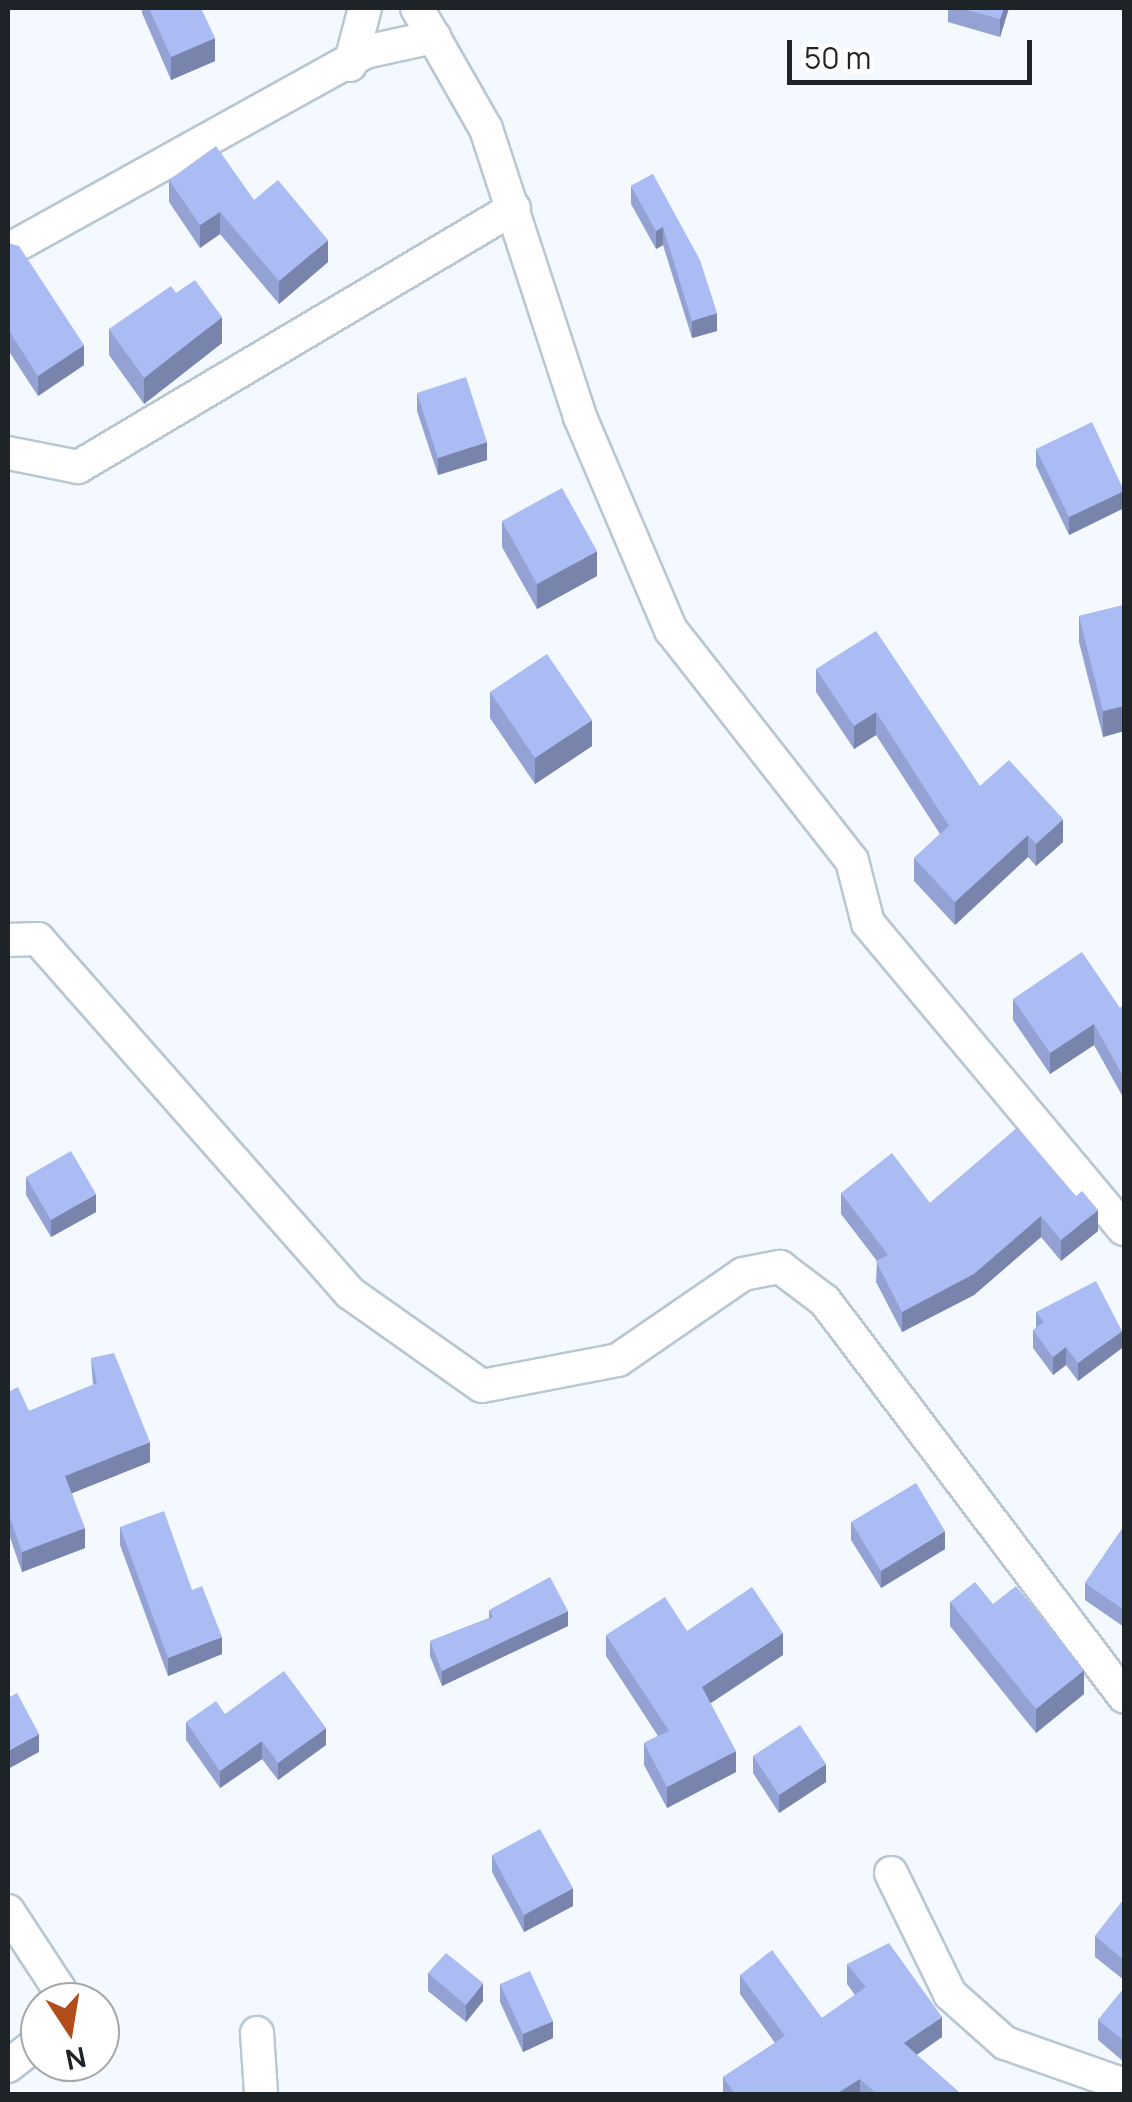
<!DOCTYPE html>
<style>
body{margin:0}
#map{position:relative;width:1132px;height:2102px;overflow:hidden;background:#f3f9fe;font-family:Manrope,sans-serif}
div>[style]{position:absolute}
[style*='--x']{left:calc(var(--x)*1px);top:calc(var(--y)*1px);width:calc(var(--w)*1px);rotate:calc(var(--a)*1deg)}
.roads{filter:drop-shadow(2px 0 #b8c7d2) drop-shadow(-2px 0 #b8c7d2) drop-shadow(0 2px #b8c7d2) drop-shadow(0 -2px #b8c7d2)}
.street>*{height:32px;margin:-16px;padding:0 16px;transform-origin:16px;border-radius:16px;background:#fff}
.wall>*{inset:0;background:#93a2d3}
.shaded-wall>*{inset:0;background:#7884ac}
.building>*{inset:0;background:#abbcf5}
span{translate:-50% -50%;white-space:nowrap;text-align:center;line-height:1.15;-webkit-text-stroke:10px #fff;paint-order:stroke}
.frame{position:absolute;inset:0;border:10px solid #1d2327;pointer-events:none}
.north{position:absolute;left:20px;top:1982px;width:100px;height:100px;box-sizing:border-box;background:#fff;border:2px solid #a5a7a9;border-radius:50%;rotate:168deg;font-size:28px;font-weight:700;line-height:40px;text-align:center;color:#1d2327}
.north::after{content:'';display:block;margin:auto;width:35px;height:45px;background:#b24e1b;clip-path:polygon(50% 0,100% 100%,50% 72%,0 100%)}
.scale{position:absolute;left:787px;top:40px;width:245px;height:45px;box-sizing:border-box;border:5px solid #1d2327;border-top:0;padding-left:12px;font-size:30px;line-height:35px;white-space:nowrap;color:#1d2327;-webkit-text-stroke:8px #fff;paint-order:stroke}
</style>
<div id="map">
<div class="roads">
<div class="street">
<i style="--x:417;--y:8;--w:139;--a:60.3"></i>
<i style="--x:486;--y:129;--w:303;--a:71.9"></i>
<i style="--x:580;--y:417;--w:232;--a:66.9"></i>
<i style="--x:671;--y:630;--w:293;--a:51.9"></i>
<i style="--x:852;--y:861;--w:64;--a:75.5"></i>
<i style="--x:868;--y:923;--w:399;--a:50.1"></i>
<i style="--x:350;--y:65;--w:59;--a:-75.3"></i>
<i style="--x:8;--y:250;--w:408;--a:-29"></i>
<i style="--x:365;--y:52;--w:71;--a:-12.3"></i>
<i style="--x:8;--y:453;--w:71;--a:11.3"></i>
<i style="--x:78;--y:467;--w:507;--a:-30.71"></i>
<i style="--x:8;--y:940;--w:30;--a:-2"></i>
<i style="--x:38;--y:939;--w:472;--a:48.6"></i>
<i style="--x:350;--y:1293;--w:161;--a:35.2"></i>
<i style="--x:482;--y:1386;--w:138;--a:-10.8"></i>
<i style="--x:618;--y:1360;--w:152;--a:-34.5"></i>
<i style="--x:743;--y:1274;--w:38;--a:-11"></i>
<i style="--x:780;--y:1267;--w:56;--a:37.1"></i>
<i style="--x:825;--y:1301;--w:496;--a:52.9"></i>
<i style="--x:891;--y:1873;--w:135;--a:64"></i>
<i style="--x:950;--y:1994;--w:74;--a:41.7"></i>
<i style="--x:1005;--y:2043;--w:126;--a:19.4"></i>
<i style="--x:8;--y:1911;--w:93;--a:56.8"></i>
<i style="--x:59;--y:1989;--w:14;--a:107"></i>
<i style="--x:257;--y:2033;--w:61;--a:86.2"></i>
<i style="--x:8;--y:2066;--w:41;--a:-38"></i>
</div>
</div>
<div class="wall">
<i style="clip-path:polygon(142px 8px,201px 8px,215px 61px,171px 80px,142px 13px)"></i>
<i style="clip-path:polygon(948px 8px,1009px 8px,1000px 37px,948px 22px)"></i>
<i style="clip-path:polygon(653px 174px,717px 331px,692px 338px,663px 245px,656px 249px,631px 204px,631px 186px)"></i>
<i style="clip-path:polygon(169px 180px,328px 262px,279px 304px,220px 234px,200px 248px,169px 202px)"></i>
<i style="clip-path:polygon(8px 243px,84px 365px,38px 396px,8px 350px)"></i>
<i style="clip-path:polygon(176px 293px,222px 343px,144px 404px,109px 355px,109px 329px)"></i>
<i style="clip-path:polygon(417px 393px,487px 460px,438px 475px,417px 411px)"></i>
<i style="clip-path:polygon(1036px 449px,1124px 490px,1124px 508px,1069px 535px,1036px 466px)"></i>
<i style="clip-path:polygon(502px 521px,597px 576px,537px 609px,502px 547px)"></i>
<i style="clip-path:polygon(1124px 605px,1124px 731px,1103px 737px,1079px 642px,1079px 616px)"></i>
<i style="clip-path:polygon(816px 669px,980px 786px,1063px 842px,1036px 866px,1028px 857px,955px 925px,914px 881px,914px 858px,940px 834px,876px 735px,854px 749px,816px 692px)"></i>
<i style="clip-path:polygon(490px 692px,592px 746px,535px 784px,490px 718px)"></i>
<i style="clip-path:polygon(1013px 999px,1120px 1008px,1124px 1005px,1124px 1099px,1094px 1045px,1050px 1074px,1013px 1020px)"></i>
<i style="clip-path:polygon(1017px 1128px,1098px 1231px,1061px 1261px,1041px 1237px,974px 1295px,902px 1332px,876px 1282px,877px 1261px,841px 1214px,841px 1193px,930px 1203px)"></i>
<i style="clip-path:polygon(26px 1177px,96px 1212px,51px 1237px,26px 1195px)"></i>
<i style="clip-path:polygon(1036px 1312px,1122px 1348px,1078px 1381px,1066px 1365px,1053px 1375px,1033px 1348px,1033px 1330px,1036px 1328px)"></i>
<i style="clip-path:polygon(91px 1358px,150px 1462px,72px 1493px,85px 1548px,22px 1572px,8px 1532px,8px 1392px,29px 1411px,93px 1385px)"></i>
<i style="clip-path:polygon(851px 1522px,945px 1549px,881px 1588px,851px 1540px)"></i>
<i style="clip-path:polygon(1124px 1526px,1124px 1627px,1085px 1600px,1085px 1583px)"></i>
<i style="clip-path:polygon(120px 1527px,192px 1590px,222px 1654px,168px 1676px,120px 1545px)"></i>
<i style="clip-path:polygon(950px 1602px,993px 1604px,1084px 1694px,1036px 1733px,950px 1626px)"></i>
<i style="clip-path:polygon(489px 1610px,568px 1626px,442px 1686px,430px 1656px,430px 1641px,489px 1618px)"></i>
<i style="clip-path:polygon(687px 1631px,783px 1655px,710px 1703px,736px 1772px,667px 1808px,644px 1765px,644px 1743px,658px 1736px,606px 1656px,606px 1635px)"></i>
<i style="clip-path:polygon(225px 1714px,326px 1745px,278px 1780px,262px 1759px,220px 1788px,186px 1740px,186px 1722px)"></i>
<i style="clip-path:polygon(753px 1756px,826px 1782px,779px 1813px,753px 1773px)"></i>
<i style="clip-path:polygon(492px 1855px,573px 1906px,524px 1932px,492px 1872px)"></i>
<i style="clip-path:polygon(1124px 1899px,1124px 1980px,1095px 1957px,1095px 1936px)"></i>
<i style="clip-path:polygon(847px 1964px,942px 2037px,917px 2055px,961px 2094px,723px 2094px,723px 2077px,775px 2043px,740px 1994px,740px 1975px,822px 2018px,855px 1995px,847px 1984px)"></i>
<i style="clip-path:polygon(428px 1973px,483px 2001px,466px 2022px,428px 1991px)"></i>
<i style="clip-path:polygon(500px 1984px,553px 2038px,523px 2052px,500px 2002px)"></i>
<i style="clip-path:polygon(1124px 1988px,1124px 2062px,1098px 2040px,1098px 2020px)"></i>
</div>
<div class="shaded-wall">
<i style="clip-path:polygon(1004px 8px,1009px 8px,1000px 37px,1000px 19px)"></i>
<i style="clip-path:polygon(215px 38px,215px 61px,171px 80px,171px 57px)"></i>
<i style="clip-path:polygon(220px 212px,220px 234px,200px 248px,200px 225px)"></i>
<i style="clip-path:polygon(663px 227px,663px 245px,656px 249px,656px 231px)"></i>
<i style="clip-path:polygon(328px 240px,328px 262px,279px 304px,279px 281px)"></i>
<i style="clip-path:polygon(717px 313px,717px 331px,692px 338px,692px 321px)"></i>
<i style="clip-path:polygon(222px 317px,222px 343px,144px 404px,144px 378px)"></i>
<i style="clip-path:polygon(84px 345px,84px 365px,38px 396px,38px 376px)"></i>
<i style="clip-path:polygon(487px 442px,487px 460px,438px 475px,438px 458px)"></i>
<i style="clip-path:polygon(1124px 491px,1124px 508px,1069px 535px,1069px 517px)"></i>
<i style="clip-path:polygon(597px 551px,597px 576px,537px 609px,537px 584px)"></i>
<i style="clip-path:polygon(1124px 706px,1124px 731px,1103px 737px,1103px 711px)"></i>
<i style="clip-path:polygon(876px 712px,876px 735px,854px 749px,854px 726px)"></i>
<i style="clip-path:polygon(592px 720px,592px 746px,535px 784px,535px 758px)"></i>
<i style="clip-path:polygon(1063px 819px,1063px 842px,1036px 866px,1036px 844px)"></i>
<i style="clip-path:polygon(1028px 835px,1028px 857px,955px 925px,955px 902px)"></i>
<i style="clip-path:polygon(1094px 1024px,1094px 1045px,1050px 1074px,1050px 1053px)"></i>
<i style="clip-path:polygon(96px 1194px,96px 1212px,51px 1237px,51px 1220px)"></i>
<i style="clip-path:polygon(1098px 1210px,1098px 1231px,1061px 1261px,1061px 1240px)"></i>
<i style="clip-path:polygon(1041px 1216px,1041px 1237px,974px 1295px,902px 1332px,902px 1312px)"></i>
<i style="clip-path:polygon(1122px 1331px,1122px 1348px,1078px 1381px,1078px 1363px)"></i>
<i style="clip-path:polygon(1066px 1347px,1066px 1365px,1053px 1375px,1053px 1357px)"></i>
<i style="clip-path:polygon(150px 1442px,150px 1462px,65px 1496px,65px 1476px)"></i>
<i style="clip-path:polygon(85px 1528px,85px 1548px,22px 1572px,22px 1552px)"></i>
<i style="clip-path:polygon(945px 1531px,945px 1549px,881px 1588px,881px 1571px)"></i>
<i style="clip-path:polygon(568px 1611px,568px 1626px,442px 1686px,442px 1671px)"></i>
<i style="clip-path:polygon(783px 1633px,783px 1655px,702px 1709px,702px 1687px)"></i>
<i style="clip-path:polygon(222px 1637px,222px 1654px,168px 1676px,168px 1658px)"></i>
<i style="clip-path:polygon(1084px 1670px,1084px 1694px,1036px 1733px,1036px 1709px)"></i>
<i style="clip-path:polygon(326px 1728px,326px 1745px,278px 1780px,278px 1763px)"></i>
<i style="clip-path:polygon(39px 1734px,39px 1752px,8px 1769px,8px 1751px)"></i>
<i style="clip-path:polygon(262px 1741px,262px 1759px,220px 1788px,220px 1771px)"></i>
<i style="clip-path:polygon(736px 1751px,736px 1772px,667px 1808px,667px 1787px)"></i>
<i style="clip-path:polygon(826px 1764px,826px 1782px,779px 1813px,779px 1795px)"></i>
<i style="clip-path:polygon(573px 1888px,573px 1906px,524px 1932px,524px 1915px)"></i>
<i style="clip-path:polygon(483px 1983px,483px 2001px,466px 2022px,466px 2005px)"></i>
<i style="clip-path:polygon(942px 2017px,942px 2037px,904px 2063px,904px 2043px)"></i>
<i style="clip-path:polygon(553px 2021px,553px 2038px,523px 2052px,523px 2034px)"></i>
<i style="clip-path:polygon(860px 2079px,860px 2094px,836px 2094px)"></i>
</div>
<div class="building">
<i style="clip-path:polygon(149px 8px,201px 8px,215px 38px,171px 57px)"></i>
<i style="clip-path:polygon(960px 8px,1004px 8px,1000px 19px)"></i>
<i style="clip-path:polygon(216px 146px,254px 200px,278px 180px,328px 240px,279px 281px,220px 212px,200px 225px,169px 180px)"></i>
<i style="clip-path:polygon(653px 174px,700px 260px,717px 313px,692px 321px,663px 227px,656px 231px,631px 186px)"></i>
<i style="clip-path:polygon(8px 243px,19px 246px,84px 345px,38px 376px,8px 329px)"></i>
<i style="clip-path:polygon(195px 280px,222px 317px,144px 378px,109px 329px,171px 286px,176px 293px)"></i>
<i style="clip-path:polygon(466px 377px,487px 442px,438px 458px,417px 393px)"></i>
<i style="clip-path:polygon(1092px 422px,1124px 491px,1069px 517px,1036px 449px)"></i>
<i style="clip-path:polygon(562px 488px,597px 551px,537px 584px,502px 521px)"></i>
<i style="clip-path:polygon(1124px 605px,1124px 706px,1103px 711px,1079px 616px)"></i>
<i style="clip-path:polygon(876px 631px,980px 786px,1009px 760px,1063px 819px,1036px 844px,1028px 835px,955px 902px,914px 858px,949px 826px,876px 712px,854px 726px,816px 669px)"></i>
<i style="clip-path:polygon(547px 654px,592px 720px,535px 758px,490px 692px)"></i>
<i style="clip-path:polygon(1082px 952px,1120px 1008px,1124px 1005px,1124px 1078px,1094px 1024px,1050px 1053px,1013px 999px)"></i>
<i style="clip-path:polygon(1017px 1128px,1076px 1196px,1082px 1191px,1098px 1210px,1061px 1240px,1041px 1216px,974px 1274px,902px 1312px,876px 1261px,888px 1255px,841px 1193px,892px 1153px,930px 1203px)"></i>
<i style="clip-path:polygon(71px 1151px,96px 1194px,51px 1220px,26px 1177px)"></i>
<i style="clip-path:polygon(1096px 1281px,1122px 1331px,1078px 1363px,1066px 1347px,1053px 1357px,1033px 1330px,1044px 1322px,1036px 1312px)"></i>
<i style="clip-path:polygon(114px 1353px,150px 1442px,65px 1476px,85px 1528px,22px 1552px,8px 1512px,8px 1392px,18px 1387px,29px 1411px,97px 1383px,91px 1358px)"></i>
<i style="clip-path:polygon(916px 1483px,945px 1531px,881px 1571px,851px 1522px)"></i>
<i style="clip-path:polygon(164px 1511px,192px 1590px,202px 1586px,222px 1637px,168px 1658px,120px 1527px)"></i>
<i style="clip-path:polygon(1124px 1526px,1124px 1610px,1085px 1583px)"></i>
<i style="clip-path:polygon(550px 1577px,568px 1611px,442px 1671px,430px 1641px,493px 1617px,489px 1610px)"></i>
<i style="clip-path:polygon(975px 1582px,993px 1604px,1016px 1586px,1084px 1670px,1036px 1709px,950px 1602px)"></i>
<i style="clip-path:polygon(752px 1587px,783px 1633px,702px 1687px,736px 1751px,667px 1787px,644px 1743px,669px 1731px,606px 1635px,665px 1597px,687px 1631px)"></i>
<i style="clip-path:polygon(284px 1671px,326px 1728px,278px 1763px,262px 1741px,220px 1771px,186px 1722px,216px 1701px,225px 1714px)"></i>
<i style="clip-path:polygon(17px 1693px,39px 1734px,8px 1751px,8px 1698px)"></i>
<i style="clip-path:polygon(800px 1725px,826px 1764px,779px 1795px,753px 1756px)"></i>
<i style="clip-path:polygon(540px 1829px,573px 1888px,524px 1915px,492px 1855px)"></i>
<i style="clip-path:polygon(1124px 1899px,1124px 1960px,1095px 1936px)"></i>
<i style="clip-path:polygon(889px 1943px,942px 2017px,904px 2043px,960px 2094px,877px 2094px,860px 2079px,836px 2094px,731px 2094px,734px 2093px,723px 2077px,785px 2036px,740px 1975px,772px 1950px,822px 2018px,866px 1987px,847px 1964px)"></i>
<i style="clip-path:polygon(446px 1953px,483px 1983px,466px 2005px,428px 1973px)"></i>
<i style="clip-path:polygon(530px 1971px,553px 2021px,523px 2034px,500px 1984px)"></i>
<i style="clip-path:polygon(1124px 1988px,1124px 2041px,1098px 2020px)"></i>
</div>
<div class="frame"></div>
<div class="north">N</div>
<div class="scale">50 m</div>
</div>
